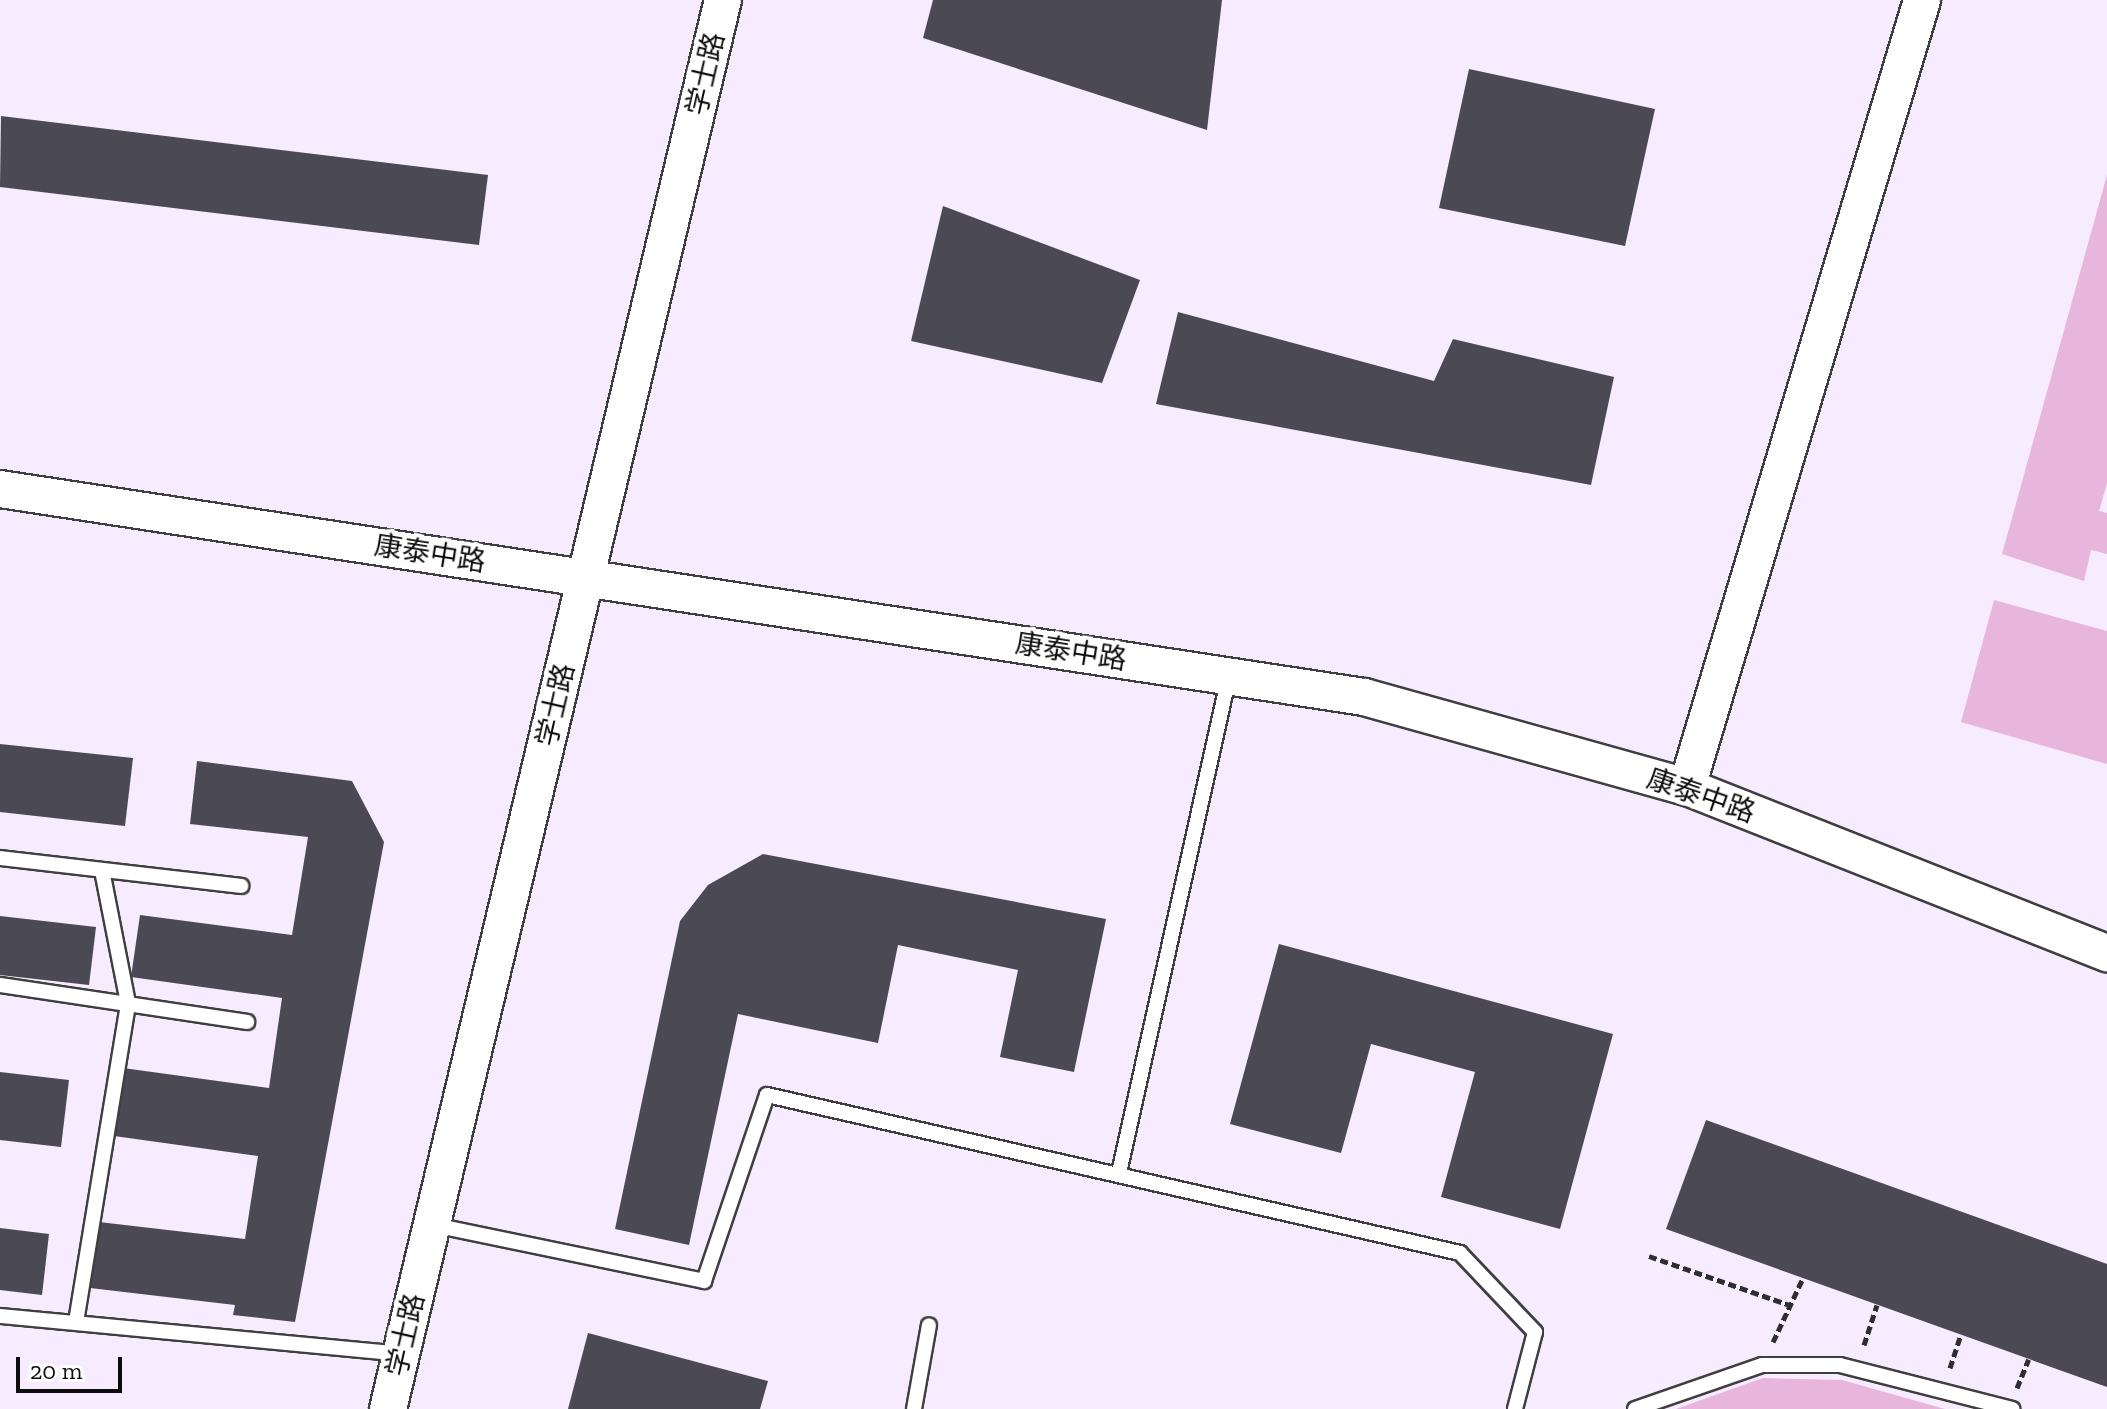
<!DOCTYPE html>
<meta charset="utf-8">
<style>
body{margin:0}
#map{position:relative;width:2107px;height:1409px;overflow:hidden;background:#f6ebff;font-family:"Zilla Slab","Noto Sans SC",serif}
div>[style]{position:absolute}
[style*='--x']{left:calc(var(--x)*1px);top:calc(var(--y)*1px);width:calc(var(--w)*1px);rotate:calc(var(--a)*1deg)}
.green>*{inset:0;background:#e8b6dd}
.building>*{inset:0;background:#4a4954}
.path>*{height:5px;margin-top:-2.5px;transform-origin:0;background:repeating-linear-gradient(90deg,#2e2e2e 0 8px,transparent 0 12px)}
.roads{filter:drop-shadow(2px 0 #3f3f3f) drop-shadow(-2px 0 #3f3f3f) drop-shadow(0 2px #3f3f3f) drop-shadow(0 -2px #3f3f3f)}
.service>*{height:14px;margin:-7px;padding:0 7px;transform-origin:7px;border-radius:7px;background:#fff}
.tertiary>*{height:36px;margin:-18px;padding:0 18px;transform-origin:18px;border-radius:18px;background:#fff}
span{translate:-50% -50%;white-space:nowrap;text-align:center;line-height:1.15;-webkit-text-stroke:8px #fff;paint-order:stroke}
.street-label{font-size:28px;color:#0c0c0c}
.scale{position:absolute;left:16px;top:1357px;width:106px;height:36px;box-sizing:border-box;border:4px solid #0c0c0c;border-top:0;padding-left:10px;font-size:24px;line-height:28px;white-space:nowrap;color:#0c0c0c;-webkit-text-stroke:6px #fff;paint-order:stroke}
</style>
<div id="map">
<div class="green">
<i style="clip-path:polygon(2107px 175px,2107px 483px,2099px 511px,2107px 513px,2107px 554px,2091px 550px,2084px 581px,2002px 554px)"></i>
<i style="clip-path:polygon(1994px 600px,2107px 631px,2107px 764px,1961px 722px)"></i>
<i style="clip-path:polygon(1763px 1378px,1842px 1380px,1945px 1409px,1676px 1409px)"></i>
</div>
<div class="building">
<i style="clip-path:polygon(933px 0,1222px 0,1207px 130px,923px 38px)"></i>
<i style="clip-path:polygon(1469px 69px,1655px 109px,1625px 246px,1439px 208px)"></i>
<i style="clip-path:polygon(1px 116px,488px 175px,479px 245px,0 187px)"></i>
<i style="clip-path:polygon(943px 206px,1140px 280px,1102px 383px,911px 341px)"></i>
<i style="clip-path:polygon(1178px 312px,1434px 381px,1453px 339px,1614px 377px,1591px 485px,1156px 404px)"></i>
<i style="clip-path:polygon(0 744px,133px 758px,125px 826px,0 812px)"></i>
<i style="clip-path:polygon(197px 761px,352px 781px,384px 842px,295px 1322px,233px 1315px,235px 1305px,90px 1288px,99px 1222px,245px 1239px,258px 1156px,114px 1136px,123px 1068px,269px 1088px,282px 998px,131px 977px,140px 915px,292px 935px,308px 837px,190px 824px)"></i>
<i style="clip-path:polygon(763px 854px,1106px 919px,1074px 1072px,1000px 1057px,1018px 970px,898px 945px,878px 1043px,738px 1014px,689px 1245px,615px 1229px,680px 921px,708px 885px)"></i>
<i style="clip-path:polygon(0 916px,96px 927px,89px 985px,0 975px)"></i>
<i style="clip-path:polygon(1279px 944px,1613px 1034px,1560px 1229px,1441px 1197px,1475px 1072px,1371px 1044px,1341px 1153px,1230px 1124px)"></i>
<i style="clip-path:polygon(0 1072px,69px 1080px,61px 1147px,0 1140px)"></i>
<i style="clip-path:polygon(1706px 1120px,2107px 1264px,2107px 1387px,1666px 1229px)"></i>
<i style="clip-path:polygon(0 1228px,49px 1234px,42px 1295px,0 1290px)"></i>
<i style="clip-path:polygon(588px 1333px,768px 1381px,760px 1409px,568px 1409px)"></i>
</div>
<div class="path">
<i style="--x:1649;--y:1256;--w:149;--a:19.2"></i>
<i style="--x:1773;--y:1342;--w:71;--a:-64.9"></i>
<i style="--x:1864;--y:1345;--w:42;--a:-72"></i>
<i style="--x:1950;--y:1368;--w:35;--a:-72"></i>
<i style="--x:2017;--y:1388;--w:31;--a:-68"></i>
</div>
<div class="roads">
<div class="service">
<i style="--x:0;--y:858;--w:243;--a:6.6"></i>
<i style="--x:0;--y:985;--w:250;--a:8.5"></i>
<i style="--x:1119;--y:1173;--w:509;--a:-77.52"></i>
<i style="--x:434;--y:1225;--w:276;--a:11.7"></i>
<i style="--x:704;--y:1281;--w:196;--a:-71.3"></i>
<i style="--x:767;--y:1095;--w:711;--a:12.84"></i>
<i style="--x:1460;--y:1253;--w:109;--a:46.5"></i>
<i style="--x:1535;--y:1332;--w:80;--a:104.6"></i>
<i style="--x:0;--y:1316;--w:403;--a:5.4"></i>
<i style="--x:76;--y:1322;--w:323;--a:-80.7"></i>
<i style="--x:128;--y:1003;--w:130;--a:-101.1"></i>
<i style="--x:914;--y:1409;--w:85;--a:-79.9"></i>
<i style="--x:1635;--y:1409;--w:134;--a:-19.1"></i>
<i style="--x:1762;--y:1365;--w:78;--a:0"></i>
<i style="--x:1840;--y:1365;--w:178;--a:14.3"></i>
</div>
<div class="tertiary">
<i style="--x:0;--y:489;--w:1380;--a:8.67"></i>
<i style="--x:1364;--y:697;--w:335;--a:15.6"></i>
<i style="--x:1687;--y:787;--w:452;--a:21.6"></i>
<i style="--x:1687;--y:787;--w:821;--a:-73.37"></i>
<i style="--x:388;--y:1409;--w:1448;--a:-76.63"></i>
</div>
</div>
<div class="street-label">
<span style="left:706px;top:74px;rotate:-77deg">学士路</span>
<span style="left:430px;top:554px;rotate:9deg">康泰中路</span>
<span style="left:1071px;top:652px;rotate:9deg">康泰中路</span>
<span style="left:556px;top:705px;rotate:-77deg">学士路</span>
<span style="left:1701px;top:796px;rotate:19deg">康泰中路</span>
<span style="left:406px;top:1335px;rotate:-77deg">学士路</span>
</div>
<div class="scale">20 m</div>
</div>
